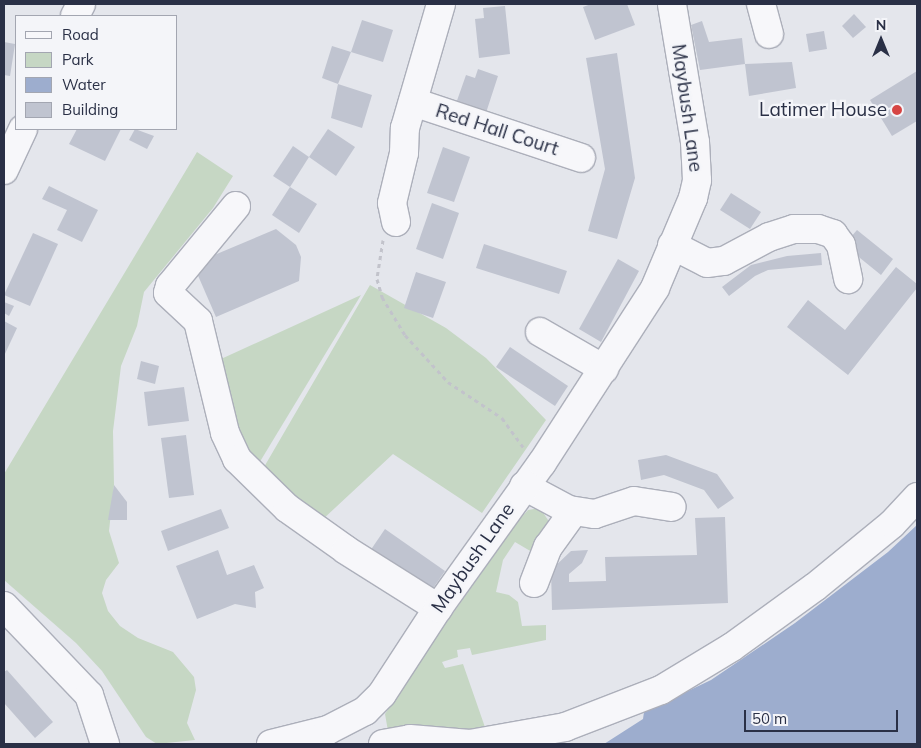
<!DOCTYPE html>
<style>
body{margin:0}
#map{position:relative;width:921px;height:748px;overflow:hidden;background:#e4e6ec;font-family:Mulish,sans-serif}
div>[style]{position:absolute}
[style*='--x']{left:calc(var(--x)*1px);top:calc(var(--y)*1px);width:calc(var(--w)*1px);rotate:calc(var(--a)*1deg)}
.green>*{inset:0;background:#c6d7c4}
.water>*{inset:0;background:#9dadce}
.building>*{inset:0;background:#c0c4d0}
.path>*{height:3px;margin-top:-1.5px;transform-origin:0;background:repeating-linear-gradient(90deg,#c2c3cb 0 4px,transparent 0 8px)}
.roads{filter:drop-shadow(1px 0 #acafba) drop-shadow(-1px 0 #acafba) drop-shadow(0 1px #acafba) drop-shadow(0 -1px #acafba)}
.minor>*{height:28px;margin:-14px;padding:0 14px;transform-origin:14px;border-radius:14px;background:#f7f7fa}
.dots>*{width:14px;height:14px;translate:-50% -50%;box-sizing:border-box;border:2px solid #f4f5f9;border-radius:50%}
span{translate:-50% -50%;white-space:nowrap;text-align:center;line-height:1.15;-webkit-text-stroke:4.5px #f4f5f9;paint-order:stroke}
.street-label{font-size:19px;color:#2a3046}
.poi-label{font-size:19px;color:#2a3046}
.right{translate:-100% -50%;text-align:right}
.frame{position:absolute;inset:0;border:5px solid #2a3046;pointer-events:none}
.legend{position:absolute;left:15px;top:15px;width:162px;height:115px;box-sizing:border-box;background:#f4f5f9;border:1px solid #a3a6b1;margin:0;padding:6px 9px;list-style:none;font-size:15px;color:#2a3046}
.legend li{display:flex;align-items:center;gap:10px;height:25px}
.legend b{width:25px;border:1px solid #a3a6b1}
.north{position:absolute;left:856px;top:15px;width:50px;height:50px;-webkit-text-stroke:4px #f4f5f9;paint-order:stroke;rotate:0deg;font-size:14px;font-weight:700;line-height:20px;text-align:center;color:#2a3046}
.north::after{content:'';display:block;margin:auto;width:18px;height:22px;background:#2a3046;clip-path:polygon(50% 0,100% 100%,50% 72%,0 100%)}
.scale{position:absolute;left:744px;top:710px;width:154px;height:22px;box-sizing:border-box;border:2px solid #2a3046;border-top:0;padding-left:6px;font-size:15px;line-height:18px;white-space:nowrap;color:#2a3046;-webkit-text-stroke:4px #f4f5f9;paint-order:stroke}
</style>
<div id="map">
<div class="green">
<i style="clip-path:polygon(197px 152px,233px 176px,213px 208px,144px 292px,137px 326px,121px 366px,113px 431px,114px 485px,109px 531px,119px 563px,106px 580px,102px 593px,108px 611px,120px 626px,138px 638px,173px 652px,194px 677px,196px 690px,187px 723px,195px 740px,157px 744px,146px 737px,102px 671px,76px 643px,4px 580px,4px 474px)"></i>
<i style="clip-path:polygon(370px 285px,446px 328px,486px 358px,546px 420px,482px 513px,393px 454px,307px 534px,250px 491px)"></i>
<i style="clip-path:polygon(361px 295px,247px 483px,221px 359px)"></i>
<i style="clip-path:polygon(540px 508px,550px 523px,532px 552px,515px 542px,503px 560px,496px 592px,509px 595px,518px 602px,522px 626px,546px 625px,546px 640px,472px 655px,470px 648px,457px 650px,458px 657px,442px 662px,445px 668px,463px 664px,487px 733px,388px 731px,385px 714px,439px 633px,519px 520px,528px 510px)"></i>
</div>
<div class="water">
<i style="clip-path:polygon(917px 525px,917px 744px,604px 744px,643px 719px,644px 712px,711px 680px,795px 623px,888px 552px)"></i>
</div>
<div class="building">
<i style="clip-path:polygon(591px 4px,627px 4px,635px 25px,595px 40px,583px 7px)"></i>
<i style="clip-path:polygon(505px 6px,510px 54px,479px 58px,475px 19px,484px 18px,483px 8px)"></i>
<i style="clip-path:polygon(854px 14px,866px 27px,853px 38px,842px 26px)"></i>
<i style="clip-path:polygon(362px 20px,393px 30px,383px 62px,351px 52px)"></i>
<i style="clip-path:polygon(702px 21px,709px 42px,742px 38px,745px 64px,700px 70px,691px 25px)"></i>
<i style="clip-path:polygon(824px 31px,827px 49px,809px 52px,806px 34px)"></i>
<i style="clip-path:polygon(4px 42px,15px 44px,10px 76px,4px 75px)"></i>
<i style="clip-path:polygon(332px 46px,351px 52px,338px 84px,322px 78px)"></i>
<i style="clip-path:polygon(617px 53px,635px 178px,617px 239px,588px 231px,605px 169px,586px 58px)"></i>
<i style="clip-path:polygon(792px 62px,796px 88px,749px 96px,745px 64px)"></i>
<i style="clip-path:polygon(478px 69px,498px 76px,483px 122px,453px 112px,466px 75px,475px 78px)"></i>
<i style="clip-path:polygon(917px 71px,917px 121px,892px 136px,870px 100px)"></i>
<i style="clip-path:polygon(338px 84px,372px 95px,362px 128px,331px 118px)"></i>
<i style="clip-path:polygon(77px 129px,121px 129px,105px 161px,69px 144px)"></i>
<i style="clip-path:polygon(135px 129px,154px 136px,147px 149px,129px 140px)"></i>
<i style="clip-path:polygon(328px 129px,355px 147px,336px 176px,309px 157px)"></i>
<i style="clip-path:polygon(293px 146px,309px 157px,290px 187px,273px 176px)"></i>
<i style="clip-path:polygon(443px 147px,470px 157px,454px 202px,427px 193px)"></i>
<i style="clip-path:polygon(49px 186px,98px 210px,82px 242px,57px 230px,67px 210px,42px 199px)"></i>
<i style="clip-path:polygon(290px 187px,317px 204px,299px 233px,272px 215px)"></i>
<i style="clip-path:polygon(731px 193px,761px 212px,750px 229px,720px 210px)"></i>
<i style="clip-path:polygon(432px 203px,459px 213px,443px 259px,416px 249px)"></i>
<i style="clip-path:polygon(276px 229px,296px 245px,301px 257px,299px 281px,216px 317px,193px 264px)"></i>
<i style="clip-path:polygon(857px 230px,893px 259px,881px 275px,844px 245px)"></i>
<i style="clip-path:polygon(33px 233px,58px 244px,30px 306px,4px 295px)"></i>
<i style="clip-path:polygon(484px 244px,567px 271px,559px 294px,476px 268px)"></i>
<i style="clip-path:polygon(821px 253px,822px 265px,768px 270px,755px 276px,729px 296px,722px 287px,751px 265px,787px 256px)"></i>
<i style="clip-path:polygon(618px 259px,639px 271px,601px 342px,579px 329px)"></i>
<i style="clip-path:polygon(896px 267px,917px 284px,917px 288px,848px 375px,787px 327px,808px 300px,845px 330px)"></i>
<i style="clip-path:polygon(416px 272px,446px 282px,433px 318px,404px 308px)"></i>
<i style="clip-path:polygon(4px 302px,14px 306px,9px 316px,4px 313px)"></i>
<i style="clip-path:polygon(4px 321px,17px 328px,4px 356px)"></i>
<i style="clip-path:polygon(510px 347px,568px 386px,555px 406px,496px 367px)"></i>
<i style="clip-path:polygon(141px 361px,159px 366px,155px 384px,137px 379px)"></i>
<i style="clip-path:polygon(184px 387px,189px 421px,148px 426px,144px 392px)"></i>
<i style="clip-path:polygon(186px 435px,194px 495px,169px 498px,161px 438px)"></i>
<i style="clip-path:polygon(666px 455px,717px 474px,734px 498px,718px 509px,704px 490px,664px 475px,641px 480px,638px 460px)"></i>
<i style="clip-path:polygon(114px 485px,127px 502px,127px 520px,108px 520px)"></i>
<i style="clip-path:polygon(221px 509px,229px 528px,168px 551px,161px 531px)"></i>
<i style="clip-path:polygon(725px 517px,728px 603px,552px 610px,551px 570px,571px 551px,588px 550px,582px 563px,569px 574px,569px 582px,606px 581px,605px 557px,697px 555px,695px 518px)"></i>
<i style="clip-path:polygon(385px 529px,445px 571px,429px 594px,370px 551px)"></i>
<i style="clip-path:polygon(218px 550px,227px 575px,254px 565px,264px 588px,255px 592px,256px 608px,235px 604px,197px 619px,176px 566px)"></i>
<i style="clip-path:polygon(7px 670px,53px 722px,35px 738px,4px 703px,4px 672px)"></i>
</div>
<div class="path">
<i style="--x:383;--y:240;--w:39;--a:99"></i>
<i style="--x:377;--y:279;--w:19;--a:74"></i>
<i style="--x:382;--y:297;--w:44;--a:58.8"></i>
<i style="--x:405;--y:335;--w:64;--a:47.5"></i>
<i style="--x:448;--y:382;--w:65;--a:33.7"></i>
<i style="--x:502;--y:418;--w:37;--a:54"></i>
</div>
<div class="roads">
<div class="minor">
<i style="--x:761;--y:4;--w:31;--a:75"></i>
<i style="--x:75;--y:16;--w:13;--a:-63"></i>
<i style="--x:413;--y:102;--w:177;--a:18.4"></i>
<i style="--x:4;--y:170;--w:45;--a:-65.1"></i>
<i style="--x:236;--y:206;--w:104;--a:129.5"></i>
<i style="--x:170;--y:286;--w:7;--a:106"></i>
<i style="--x:168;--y:293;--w:41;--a:43"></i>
<i style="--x:198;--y:321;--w:115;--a:76.4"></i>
<i style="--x:225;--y:433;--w:29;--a:65"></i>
<i style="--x:237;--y:459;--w:70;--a:44.4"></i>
<i style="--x:287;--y:508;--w:72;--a:35.4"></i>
<i style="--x:346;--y:550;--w:109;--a:32.2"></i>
<i style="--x:396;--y:222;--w:19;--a:-102"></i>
<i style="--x:392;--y:203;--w:51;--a:-76.5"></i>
<i style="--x:404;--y:153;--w:25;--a:-88"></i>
<i style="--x:405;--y:128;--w:129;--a:-73.8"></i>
<i style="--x:672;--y:245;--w:39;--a:27"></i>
<i style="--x:707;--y:263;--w:17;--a:-7"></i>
<i style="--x:724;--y:261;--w:51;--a:-28.1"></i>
<i style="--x:769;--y:237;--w:26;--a:-18"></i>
<i style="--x:794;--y:229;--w:24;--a:0"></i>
<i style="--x:818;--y:229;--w:16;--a:18"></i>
<i style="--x:833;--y:234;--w:14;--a:54"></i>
<i style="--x:841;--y:245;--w:35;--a:78"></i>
<i style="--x:540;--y:332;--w:74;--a:30"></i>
<i style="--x:524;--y:486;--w:51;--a:28.1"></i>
<i style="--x:569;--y:510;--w:26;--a:9"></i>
<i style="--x:595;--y:514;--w:41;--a:-18.4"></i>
<i style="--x:634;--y:501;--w:38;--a:9"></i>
<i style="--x:534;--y:583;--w:39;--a:-69"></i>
<i style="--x:548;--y:547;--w:44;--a:-54.2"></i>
<i style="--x:4;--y:606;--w:123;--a:46.3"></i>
<i style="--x:89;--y:695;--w:52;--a:71.9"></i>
<i style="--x:271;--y:744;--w:59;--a:-13.8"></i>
<i style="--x:328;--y:730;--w:42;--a:-27.2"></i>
<i style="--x:365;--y:711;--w:24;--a:-45"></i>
<i style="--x:382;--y:694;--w:103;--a:-56.9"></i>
<i style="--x:438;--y:608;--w:178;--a:-54.4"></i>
<i style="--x:542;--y:463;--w:208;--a:-57.1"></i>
<i style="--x:655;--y:288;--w:98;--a:-67.1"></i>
<i style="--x:693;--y:198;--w:18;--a:-77"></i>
<i style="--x:697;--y:180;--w:38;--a:-93"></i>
<i style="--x:695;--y:142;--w:140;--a:-99.5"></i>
<i style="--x:383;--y:744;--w:27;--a:-10"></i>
<i style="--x:410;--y:739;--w:60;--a:4.8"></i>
<i style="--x:470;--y:744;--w:97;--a:-10.1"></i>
<i style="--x:565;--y:727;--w:103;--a:-21.1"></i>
<i style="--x:661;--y:690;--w:83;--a:-31.2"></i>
<i style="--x:732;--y:647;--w:102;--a:-35.9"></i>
<i style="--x:815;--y:587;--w:99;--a:-39.3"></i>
<i style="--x:892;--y:524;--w:37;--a:-47"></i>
</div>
</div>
<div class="dots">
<i style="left:897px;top:110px;background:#d64544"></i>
</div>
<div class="street-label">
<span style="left:687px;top:108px;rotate:82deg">Maybush Lane</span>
<span style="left:497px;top:130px;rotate:18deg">Red Hall Court</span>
<span style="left:473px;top:558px;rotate:-55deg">Maybush Lane</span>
</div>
<div class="poi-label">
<span class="right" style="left:887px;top:110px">Latimer House</span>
</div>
<div class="frame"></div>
<ul class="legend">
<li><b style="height:6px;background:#f7f7fa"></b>Road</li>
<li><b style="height:14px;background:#c6d7c4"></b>Park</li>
<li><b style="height:14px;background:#9dadce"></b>Water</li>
<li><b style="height:14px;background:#c0c4d0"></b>Building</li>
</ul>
<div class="north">N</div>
<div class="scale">50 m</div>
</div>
